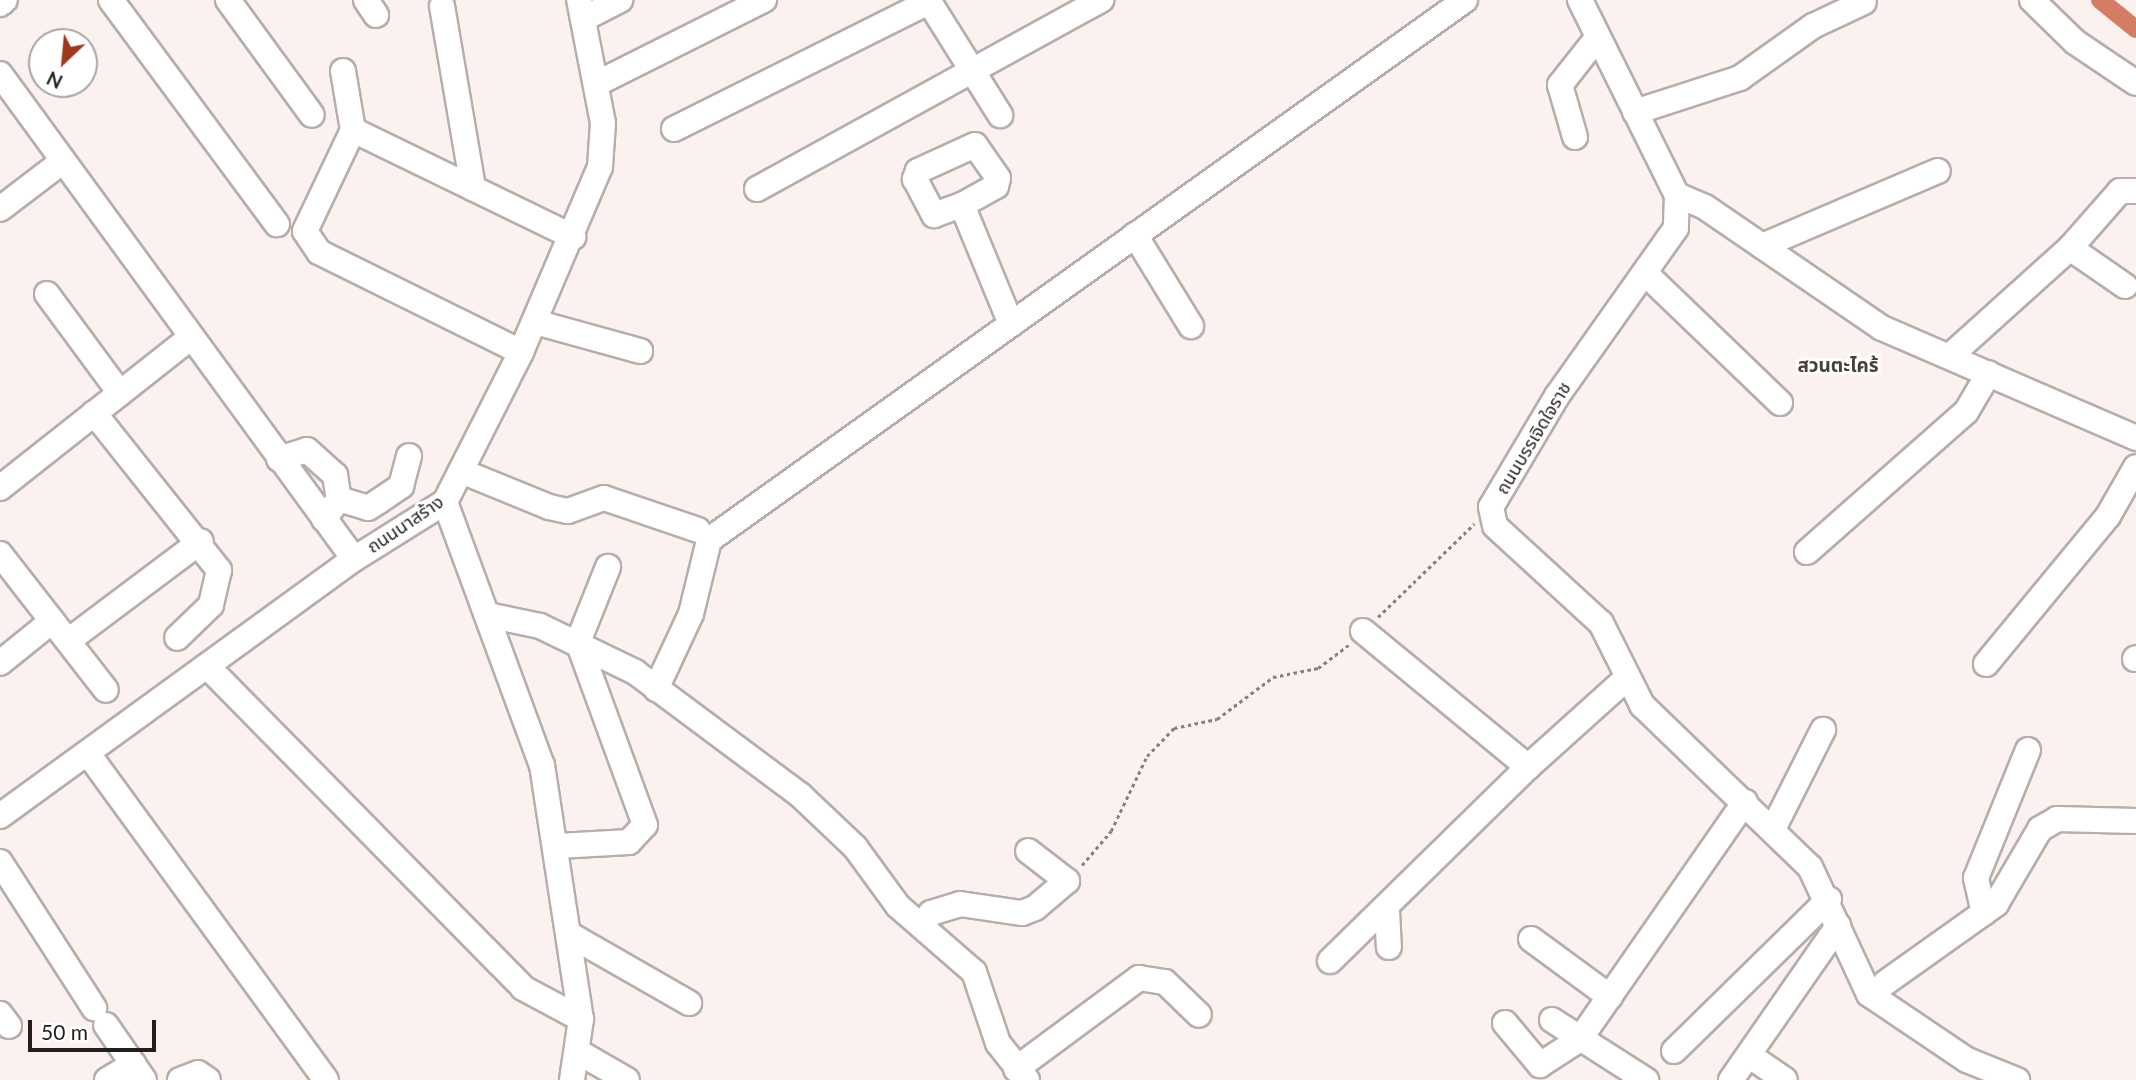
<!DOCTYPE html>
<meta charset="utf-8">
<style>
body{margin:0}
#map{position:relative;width:2136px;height:1080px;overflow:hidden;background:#fbf1ee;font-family:Lato,"Noto Sans Thai",sans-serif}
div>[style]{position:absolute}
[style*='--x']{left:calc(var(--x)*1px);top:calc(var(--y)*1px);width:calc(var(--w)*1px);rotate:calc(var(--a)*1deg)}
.canal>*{height:18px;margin:-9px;padding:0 9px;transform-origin:9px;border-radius:9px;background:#d57c64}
.path>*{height:2.5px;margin-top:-1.25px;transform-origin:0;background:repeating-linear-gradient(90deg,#86807e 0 3.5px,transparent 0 7px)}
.roads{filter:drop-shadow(2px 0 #b7adaa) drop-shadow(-2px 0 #b7adaa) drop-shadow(0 2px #b7adaa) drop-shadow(0 -2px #b7adaa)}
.minor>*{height:24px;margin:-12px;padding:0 12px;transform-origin:12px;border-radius:12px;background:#fff}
span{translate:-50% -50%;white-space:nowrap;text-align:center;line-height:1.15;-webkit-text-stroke:6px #fff;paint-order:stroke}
.street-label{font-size:18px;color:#221e1d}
.neighbourhood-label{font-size:19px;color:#48403d;font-weight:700}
.north{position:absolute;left:28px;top:28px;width:70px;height:70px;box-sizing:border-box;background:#fff;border:2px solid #a7a5a5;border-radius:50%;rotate:206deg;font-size:19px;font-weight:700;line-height:28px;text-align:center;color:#221e1d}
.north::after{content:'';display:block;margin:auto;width:24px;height:32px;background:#a0391b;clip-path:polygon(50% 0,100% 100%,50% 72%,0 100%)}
.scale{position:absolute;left:28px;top:1020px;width:128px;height:32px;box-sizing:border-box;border:4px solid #221e1d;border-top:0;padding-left:9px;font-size:21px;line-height:24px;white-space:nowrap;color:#221e1d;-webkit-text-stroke:5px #fff;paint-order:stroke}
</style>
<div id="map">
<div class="canal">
<i style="--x:2100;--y:0;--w:46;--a:38.9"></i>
</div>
<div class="path">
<i style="--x:1378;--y:617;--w:134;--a:-44.1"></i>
<i style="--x:1082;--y:865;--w:45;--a:-49.5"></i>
<i style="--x:1111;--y:831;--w:83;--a:-64.4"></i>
<i style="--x:1147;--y:756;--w:39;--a:-46"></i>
<i style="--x:1174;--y:728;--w:44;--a:-11.8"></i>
<i style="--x:1217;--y:719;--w:70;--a:-36.9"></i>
<i style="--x:1273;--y:677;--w:46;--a:-11.3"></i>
<i style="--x:1318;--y:668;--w:38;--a:-37"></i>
</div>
<div class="roads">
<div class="minor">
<i style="--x:111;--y:0;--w:279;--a:53.5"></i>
<i style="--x:228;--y:0;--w:142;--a:53.9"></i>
<i style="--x:366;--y:0;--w:18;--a:56"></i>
<i style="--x:928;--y:0;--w:136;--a:57.9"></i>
<i style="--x:1580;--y:0;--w:218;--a:63.6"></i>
<i style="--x:1677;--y:195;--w:33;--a:92"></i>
<i style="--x:1676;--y:228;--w:206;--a:125.3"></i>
<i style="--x:1557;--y:396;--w:129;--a:120.7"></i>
<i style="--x:1491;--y:507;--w:19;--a:78"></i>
<i style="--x:1495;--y:526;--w:144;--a:42.5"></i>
<i style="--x:1601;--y:623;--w:92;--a:63.4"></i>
<i style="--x:1642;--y:705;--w:233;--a:44"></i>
<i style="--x:1810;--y:867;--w:140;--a:65.1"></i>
<i style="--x:1869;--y:994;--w:118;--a:34"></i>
<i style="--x:1967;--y:1060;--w:54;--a:21.8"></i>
<i style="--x:2032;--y:0;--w:60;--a:44.3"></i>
<i style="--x:2075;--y:42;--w:73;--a:33.9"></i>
<i style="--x:0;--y:4;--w:6;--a:-39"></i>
<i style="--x:442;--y:6;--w:185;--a:80.3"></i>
<i style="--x:583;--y:19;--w:42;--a:-27.2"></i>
<i style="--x:343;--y:71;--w:60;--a:80.4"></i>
<i style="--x:0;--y:74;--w:600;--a:53.87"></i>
<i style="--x:596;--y:84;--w:188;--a:-26.6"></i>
<i style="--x:1635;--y:112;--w:110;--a:-17.9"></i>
<i style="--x:1740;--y:78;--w:90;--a:-35.5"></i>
<i style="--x:1813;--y:26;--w:56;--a:-25.2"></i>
<i style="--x:674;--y:129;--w:285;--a:-26.5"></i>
<i style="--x:1575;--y:137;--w:54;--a:-106.1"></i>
<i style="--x:1560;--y:85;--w:60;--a:-51.8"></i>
<i style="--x:757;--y:189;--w:393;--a:-28.8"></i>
<i style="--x:1677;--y:195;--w:30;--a:23"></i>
<i style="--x:1705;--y:207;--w:214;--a:34.4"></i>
<i style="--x:1882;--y:328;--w:277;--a:23.4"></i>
<i style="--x:962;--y:205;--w:39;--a:-29"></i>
<i style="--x:996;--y:186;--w:8;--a:-76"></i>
<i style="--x:998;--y:178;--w:40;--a:-124.9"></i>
<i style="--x:975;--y:145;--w:63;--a:155.5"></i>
<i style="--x:918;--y:171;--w:9;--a:111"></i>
<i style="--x:915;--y:179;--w:41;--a:62.2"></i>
<i style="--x:934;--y:215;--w:30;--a:-20"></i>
<i style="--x:962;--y:205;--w:129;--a:67.6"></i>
<i style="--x:0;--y:209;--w:79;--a:-37.3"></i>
<i style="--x:1135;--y:235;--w:107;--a:58.4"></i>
<i style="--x:1762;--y:246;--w:191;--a:-23.1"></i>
<i style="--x:2070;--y:248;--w:76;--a:-48.7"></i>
<i style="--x:2120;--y:191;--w:16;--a:0"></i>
<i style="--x:1646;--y:274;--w:186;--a:43.9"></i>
<i style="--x:47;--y:294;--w:123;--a:53.6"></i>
<i style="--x:535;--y:322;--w:109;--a:15.4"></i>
<i style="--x:521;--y:352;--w:225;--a:-153.7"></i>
<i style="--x:319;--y:252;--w:25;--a:-124"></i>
<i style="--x:305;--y:231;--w:112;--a:-64.6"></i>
<i style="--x:353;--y:130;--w:245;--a:25.9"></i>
<i style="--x:1950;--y:356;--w:161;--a:-42"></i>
<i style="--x:2070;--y:248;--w:67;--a:34.6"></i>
<i style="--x:94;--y:413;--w:201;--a:51.5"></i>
<i style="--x:219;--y:570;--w:36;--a:103"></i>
<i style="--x:211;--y:605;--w:47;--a:135.9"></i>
<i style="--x:279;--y:459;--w:29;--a:-18"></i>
<i style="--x:307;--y:450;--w:38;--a:42"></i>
<i style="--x:335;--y:475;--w:24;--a:81"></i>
<i style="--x:339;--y:499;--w:25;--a:127"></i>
<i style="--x:461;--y:471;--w:95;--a:22.2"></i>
<i style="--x:549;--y:507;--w:19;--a:12"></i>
<i style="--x:568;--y:511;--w:38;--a:-20"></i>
<i style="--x:604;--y:498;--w:99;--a:18.8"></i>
<i style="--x:0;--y:488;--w:242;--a:-38.3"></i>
<i style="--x:339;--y:499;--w:30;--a:17"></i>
<i style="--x:368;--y:508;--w:13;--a:-32"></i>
<i style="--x:379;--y:501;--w:27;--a:-34"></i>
<i style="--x:401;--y:486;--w:31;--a:-75"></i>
<i style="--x:445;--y:502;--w:280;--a:69.8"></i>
<i style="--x:542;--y:765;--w:257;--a:81.3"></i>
<i style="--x:581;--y:1019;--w:62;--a:98.4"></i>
<i style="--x:1807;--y:552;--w:212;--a:-41.4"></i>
<i style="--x:1966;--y:412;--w:45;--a:-59.5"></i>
<i style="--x:0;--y:554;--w:172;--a:52.1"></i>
<i style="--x:488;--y:615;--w:53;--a:11.9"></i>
<i style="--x:540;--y:626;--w:106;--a:25.8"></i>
<i style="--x:635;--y:672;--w:206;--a:36.7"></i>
<i style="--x:800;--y:795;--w:76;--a:43.4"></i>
<i style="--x:855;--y:847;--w:73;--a:53.9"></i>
<i style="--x:898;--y:906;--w:101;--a:41"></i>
<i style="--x:974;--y:972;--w:75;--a:71.3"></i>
<i style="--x:998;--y:1043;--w:47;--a:51.9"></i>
<i style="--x:1363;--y:631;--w:214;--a:39.5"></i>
<i style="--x:1528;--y:767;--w:133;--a:-42"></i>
<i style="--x:68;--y:641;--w:166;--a:-36.9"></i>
<i style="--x:2135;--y:659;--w:1;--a:-45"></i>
<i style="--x:0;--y:663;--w:67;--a:-38.9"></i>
<i style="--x:1986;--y:664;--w:192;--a:-50.5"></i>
<i style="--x:2108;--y:516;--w:56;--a:-60.3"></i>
<i style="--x:208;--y:667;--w:450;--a:45.5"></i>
<i style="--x:523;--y:988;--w:66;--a:28.1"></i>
<i style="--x:656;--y:689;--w:83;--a:-65"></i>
<i style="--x:691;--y:614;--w:76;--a:-76.3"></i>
<i style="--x:709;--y:540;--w:929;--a:-35.54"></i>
<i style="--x:89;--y:755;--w:402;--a:53.9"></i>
<i style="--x:0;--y:816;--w:437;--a:-36"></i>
<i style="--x:354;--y:559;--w:107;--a:-32.1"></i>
<i style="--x:445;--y:502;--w:168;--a:-63.1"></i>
<i style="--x:521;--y:352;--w:201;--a:-66.9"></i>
<i style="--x:600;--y:167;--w:44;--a:-86.1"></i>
<i style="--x:603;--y:123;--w:125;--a:-101"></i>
<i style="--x:1774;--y:827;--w:109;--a:-63.2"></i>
<i style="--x:558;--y:846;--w:71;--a:-3.2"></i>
<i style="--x:629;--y:842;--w:23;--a:-47"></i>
<i style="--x:645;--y:825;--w:195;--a:-110.1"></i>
<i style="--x:578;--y:642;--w:81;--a:-68.2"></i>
<i style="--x:0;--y:862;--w:174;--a:57.2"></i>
<i style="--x:1387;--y:911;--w:36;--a:87"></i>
<i style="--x:1984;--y:913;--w:36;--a:-103"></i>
<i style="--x:1976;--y:878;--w:138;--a:-67.9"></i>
<i style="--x:922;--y:925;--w:15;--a:-53"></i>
<i style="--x:931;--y:913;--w:30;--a:-17"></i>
<i style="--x:960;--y:904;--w:63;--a:8.3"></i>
<i style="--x:1022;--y:913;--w:14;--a:-21"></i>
<i style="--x:1035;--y:908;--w:42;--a:-40.2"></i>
<i style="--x:1067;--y:881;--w:49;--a:-142.4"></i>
<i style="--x:572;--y:936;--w:135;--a:29.8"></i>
<i style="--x:1531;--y:939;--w:98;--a:36.3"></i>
<i style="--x:1330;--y:961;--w:277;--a:-44.4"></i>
<i style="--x:1885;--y:983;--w:136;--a:-35.4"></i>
<i style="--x:1996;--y:904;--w:87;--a:-59.6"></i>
<i style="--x:2040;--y:829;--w:20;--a:-30"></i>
<i style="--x:2057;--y:819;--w:79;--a:1.5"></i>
<i style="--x:0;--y:1014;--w:15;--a:53"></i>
<i style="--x:1552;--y:1020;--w:112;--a:32.6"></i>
<i style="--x:1505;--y:1023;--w:55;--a:50.2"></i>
<i style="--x:1540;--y:1065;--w:48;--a:-33"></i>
<i style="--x:1580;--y:1039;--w:289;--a:-55.2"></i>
<i style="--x:106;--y:1025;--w:67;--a:55.4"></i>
<i style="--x:1674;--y:1051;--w:217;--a:-44.4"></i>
<i style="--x:580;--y:1053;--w:54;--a:29.9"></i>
<i style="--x:1750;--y:1056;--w:42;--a:34.4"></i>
<i style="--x:1016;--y:1069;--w:153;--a:-36.5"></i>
<i style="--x:1139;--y:978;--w:26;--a:9"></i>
<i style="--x:1165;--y:982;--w:47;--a:44.1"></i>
<i style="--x:107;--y:1080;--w:31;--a:-31"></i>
<i style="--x:180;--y:1080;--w:19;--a:-21"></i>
<i style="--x:198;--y:1073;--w:12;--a:35"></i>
<i style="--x:1731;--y:1080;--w:188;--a:-55.2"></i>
</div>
</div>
<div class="street-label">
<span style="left:1533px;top:438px;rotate:-59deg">ถนนบรรเจิดใจราช</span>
<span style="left:405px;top:524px;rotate:-34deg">ถนนนาสร้าง</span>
</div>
<div class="neighbourhood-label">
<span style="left:1838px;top:365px">สวนตะไคร้</span>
</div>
<div class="north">N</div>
<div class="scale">50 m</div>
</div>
